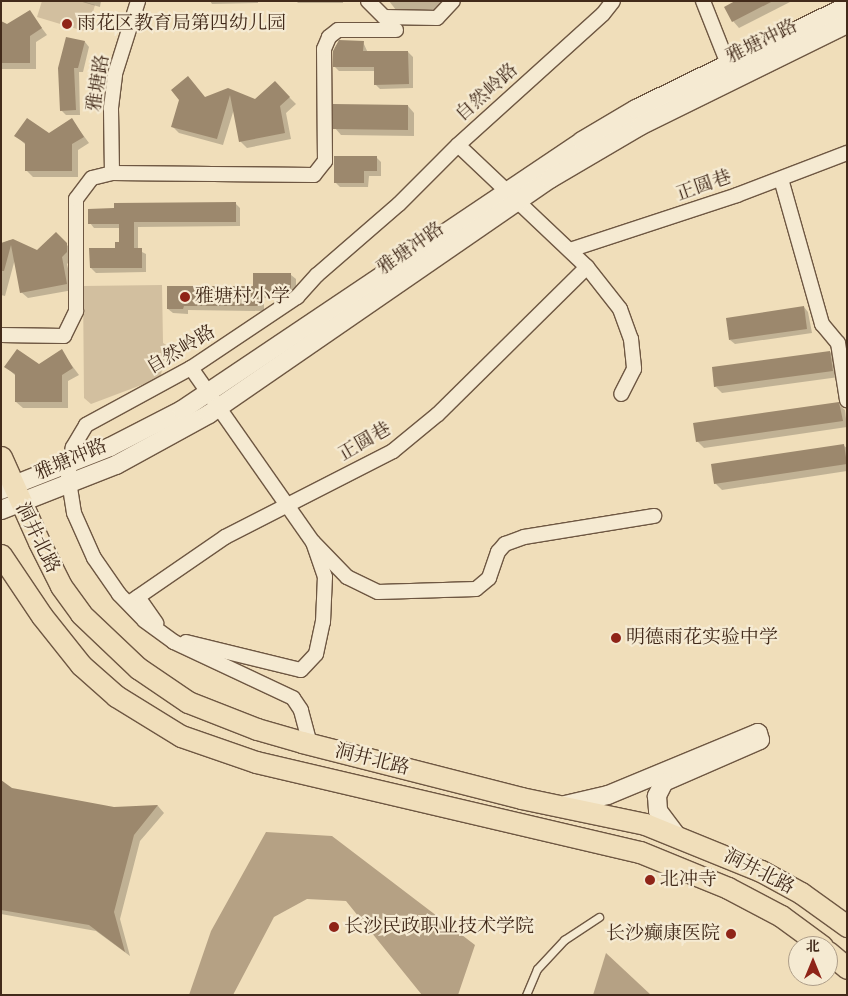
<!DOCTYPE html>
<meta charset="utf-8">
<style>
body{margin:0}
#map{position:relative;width:848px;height:996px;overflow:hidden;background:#f0deba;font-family:"Libre Bodoni","Noto Serif SC",serif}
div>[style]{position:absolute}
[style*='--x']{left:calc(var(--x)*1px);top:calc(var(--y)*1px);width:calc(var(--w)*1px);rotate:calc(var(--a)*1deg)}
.green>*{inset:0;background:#d2bf9f}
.water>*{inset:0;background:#b5a184}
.shadow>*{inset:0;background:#0003}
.building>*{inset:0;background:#9c886d}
.roads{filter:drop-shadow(1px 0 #6e5742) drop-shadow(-1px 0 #6e5742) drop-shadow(0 1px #6e5742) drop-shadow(0 -1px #6e5742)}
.service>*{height:7px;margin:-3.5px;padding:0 3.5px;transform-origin:3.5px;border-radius:3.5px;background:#f5ead2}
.minor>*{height:14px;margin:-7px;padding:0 7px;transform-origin:7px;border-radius:7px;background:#f5ead2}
.tertiary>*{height:18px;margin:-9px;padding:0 9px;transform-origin:9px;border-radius:9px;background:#f5ead2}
.primary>*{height:21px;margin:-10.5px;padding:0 10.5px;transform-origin:10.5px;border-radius:10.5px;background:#f0deba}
.dots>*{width:14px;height:14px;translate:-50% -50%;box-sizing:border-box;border:2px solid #f5ead2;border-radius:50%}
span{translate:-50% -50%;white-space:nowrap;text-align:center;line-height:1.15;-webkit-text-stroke:4.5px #f5ead2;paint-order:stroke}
.poi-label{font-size:19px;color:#422a1a}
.left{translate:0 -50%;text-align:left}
.right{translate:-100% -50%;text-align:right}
.street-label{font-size:19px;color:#422a1a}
.frame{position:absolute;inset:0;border:2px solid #422a1a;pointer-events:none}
.north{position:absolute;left:788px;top:936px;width:50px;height:50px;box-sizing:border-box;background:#f5ead2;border:1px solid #ad9d88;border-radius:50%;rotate:0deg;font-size:14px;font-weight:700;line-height:20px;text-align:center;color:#422a1a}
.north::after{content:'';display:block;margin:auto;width:18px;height:22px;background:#8f2418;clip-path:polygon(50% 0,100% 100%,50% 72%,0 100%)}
</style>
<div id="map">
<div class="green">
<i style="clip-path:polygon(42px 1px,82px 1px,95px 5px,87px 32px,37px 17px)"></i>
<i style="clip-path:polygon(162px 285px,163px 343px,168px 346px,160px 378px,91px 404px,84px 398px,83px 286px)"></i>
</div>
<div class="water">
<i style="clip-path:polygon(266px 832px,332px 836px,475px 945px,458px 995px,422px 995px,346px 901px,307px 899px,274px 917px,233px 995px,189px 995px,211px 931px)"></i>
<i style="clip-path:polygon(606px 953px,651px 995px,593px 995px)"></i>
</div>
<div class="shadow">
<i style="clip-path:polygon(79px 1px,101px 1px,100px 7px)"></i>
<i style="clip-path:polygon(210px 1px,258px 1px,258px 3px,212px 4px)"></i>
<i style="clip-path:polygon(296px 1px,343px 1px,343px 3px,298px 3px)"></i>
<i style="clip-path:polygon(389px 1px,441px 1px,441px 10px,396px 10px)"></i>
<i style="clip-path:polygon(738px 1px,792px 1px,739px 28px,733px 21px)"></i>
<i style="clip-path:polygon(29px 11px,47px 35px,36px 42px,36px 69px,1px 69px,1px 22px,7px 26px)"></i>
<i style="clip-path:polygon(67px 38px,85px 42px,89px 47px,83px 72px,79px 72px,80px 115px,66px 115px,61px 110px)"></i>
<i style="clip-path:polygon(363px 42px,368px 53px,408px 52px,413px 57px,413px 88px,380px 89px,375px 84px,375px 71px,339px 71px,334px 66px)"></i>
<i style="clip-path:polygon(275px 83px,296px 104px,286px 113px,291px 139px,247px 148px,240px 141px,234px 109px,223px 145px,179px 133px,173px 127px,205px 98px,228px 89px,256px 101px)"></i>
<i style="clip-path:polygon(408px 106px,414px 113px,414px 136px,341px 135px,335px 128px)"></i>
<i style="clip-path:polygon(72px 120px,89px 143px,78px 150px,78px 177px,33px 177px,26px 170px,26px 145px,16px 136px,49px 134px)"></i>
<i style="clip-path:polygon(376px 157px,381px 162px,381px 176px,369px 176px,368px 187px,340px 187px,335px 182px)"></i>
<i style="clip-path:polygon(235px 203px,240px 208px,240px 226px,138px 227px,138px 250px,146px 254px,146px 272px,96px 273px,91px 268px,117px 249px,121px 243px,121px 228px,94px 228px,90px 223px)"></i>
<i style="clip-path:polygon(56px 234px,73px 251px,73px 258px,67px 264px,73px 290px,28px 298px,21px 292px,15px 259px,5px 296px,1px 295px,1px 244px,10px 240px,37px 252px)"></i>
<i style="clip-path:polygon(291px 275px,296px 279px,296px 295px,264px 298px,264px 311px,188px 310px,188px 314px,173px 313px,168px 309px,254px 288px)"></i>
<i style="clip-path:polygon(804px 307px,808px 312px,812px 333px,735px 344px,730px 340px)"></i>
<i style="clip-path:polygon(61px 351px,79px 375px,68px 381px,68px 408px,23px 408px,16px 402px,16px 376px,6px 367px,39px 365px)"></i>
<i style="clip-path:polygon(830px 352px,836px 359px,839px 377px,722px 393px,716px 387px)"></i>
<i style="clip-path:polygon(838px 404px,845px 410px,847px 427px,704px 448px,697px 441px)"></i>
<i style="clip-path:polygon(844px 446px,847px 448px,847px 471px,722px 490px,715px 483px)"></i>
<i style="clip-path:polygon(1px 781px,12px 789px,114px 808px,158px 806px,164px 813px,140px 841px,120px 919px,130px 956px,96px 931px,1px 914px)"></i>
</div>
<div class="building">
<i style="clip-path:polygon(735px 1px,773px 1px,732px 22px,724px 7px)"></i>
<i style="clip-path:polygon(30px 10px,42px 28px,30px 36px,30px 63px,1px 63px,1px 21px,7px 24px)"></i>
<i style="clip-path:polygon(66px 37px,85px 41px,78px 68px,74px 68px,76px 110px,60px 111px,58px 68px)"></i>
<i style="clip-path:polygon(339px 40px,364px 41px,363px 51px,408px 51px,409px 84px,374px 85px,374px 67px,333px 67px,333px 51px)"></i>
<i style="clip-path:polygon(188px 76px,205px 97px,228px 88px,255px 99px,275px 81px,290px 97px,280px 106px,285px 133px,239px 142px,230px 95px,217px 139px,171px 127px,179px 100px,171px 90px)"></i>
<i style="clip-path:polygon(333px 104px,408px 105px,408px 130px,333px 129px)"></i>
<i style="clip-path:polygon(27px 118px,49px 133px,72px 118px,84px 137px,72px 144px,72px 171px,25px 171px,25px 143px,14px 136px)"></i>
<i style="clip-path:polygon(334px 156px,377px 156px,377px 171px,364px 171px,364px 183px,334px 183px)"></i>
<i style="clip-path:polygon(236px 202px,236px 222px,134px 222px,134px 248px,142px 248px,142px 268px,90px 268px,89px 248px,115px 248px,115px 242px,119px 242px,119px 224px,88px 224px,88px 209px,114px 208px,114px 203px)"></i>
<i style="clip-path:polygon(56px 232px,67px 243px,67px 252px,62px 257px,67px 284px,20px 293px,11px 245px,4px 271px,1px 271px,1px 243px,13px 239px,37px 250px)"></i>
<i style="clip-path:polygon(253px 273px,291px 273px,291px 290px,286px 294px,260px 293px,260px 306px,184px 306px,183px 309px,167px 309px,167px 286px,253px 286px)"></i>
<i style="clip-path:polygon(804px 306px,807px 329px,729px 340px,726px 318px)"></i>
<i style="clip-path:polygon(17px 349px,39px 364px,62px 349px,73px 368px,62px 375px,62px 402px,15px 402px,15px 374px,4px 367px)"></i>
<i style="clip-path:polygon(830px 351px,833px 371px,714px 387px,712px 367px)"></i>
<i style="clip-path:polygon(839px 402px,843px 421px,696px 442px,693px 423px)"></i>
<i style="clip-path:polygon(844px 444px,847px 464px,714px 484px,711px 464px)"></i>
<i style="clip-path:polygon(1px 780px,12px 788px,114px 807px,158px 805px,134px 835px,114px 912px,125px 952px,89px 925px,1px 910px)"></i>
</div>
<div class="roads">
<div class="service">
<i style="--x:526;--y:995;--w:28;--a:-67"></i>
<i style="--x:537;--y:969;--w:40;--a:-47"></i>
<i style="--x:564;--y:940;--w:42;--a:-33.3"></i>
</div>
<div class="minor">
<i style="--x:368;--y:1;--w:23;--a:45"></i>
<i style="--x:384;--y:17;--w:53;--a:1.1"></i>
<i style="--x:437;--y:18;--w:23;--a:-47"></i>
<i style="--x:703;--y:1;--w:68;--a:68.4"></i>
<i style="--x:458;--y:145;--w:178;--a:43.4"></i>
<i style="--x:587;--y:267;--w:53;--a:51.8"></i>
<i style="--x:620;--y:309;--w:32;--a:70"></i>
<i style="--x:631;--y:339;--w:30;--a:84"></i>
<i style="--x:634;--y:369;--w:28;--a:117"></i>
<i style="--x:112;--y:173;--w:65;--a:-90.9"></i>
<i style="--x:111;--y:108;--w:34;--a:-83"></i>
<i style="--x:115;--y:74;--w:77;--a:-72.5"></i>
<i style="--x:781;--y:179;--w:151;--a:74.2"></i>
<i style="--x:822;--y:324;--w:25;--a:50"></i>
<i style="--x:838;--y:343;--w:58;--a:81"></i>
<i style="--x:570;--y:250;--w:176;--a:-18.2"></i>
<i style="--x:737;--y:195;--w:118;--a:-20.9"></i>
<i style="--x:1;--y:335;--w:63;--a:0.9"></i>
<i style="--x:64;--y:336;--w:28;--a:-64"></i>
<i style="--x:76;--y:311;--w:112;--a:-90"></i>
<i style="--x:76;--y:199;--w:26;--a:-53"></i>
<i style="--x:92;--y:178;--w:21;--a:-14"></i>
<i style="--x:112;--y:173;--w:202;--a:0.6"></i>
<i style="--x:314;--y:175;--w:18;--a:-52"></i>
<i style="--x:325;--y:161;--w:112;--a:-90.5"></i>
<i style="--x:324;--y:49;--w:13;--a:-67"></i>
<i style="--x:329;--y:37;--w:11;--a:-38"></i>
<i style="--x:338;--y:30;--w:58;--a:0"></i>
<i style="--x:191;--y:368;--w:213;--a:55"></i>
<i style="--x:138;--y:597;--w:32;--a:55"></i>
<i style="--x:132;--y:601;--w:113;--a:-34.5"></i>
<i style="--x:225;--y:537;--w:189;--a:-27.1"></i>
<i style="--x:393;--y:451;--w:58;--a:-39.4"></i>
<i style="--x:438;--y:414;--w:209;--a:-44.6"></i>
<i style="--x:186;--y:642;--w:118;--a:13.7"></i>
<i style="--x:301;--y:670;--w:22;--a:-47"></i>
<i style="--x:316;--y:654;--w:33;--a:-78"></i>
<i style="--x:323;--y:622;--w:45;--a:-87.5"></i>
<i style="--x:325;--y:577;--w:37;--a:-109"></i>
<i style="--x:313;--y:542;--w:49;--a:45.8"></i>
<i style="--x:347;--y:577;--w:34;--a:26"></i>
<i style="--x:378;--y:592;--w:98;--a:-1.8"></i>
<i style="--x:476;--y:589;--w:17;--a:-40"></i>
<i style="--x:489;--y:578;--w:28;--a:-71"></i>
<i style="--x:498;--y:552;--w:11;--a:-49"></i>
<i style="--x:505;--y:544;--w:20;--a:-20"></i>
<i style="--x:524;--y:537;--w:132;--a:-9.2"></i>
<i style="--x:310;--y:744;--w:35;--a:-105"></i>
<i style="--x:301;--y:710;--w:14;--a:-124"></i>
<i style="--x:293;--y:698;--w:132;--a:-154.8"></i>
<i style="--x:174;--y:642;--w:37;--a:-144"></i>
<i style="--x:144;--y:620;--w:36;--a:-134"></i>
<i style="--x:119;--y:594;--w:44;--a:-124.8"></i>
<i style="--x:94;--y:558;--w:49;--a:-114"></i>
<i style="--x:74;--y:513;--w:36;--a:-99"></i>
<i style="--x:68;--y:477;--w:30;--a:-81"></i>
<i style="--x:73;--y:447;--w:26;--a:-59"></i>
<i style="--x:86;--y:425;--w:119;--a:-28.5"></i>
<i style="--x:191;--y:368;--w:128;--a:-33.8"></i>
<i style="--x:297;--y:297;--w:30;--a:-48"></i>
<i style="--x:317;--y:275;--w:108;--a:-40.9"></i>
<i style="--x:399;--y:204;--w:83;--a:-45"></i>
<i style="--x:458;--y:145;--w:195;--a:-42.1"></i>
<i style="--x:603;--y:14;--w:16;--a:-52"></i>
</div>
<div class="tertiary">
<i style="--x:1;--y:490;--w:117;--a:-21.5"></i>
<i style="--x:110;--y:447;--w:81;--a:-27.2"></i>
<i style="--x:182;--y:410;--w:482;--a:-33.9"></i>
<i style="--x:582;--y:141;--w:63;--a:-30.7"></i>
<i style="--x:636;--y:109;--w:235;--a:-26"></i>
<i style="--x:1;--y:510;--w:123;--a:-21.4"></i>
<i style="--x:116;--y:465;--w:106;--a:-28.7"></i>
<i style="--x:209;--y:414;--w:414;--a:-34.6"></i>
<i style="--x:550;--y:179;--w:104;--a:-30.5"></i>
<i style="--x:640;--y:126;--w:231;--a:-26.2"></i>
<i style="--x:565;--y:805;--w:44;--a:-13.1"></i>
<i style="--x:608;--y:795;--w:162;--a:-22.5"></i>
<i style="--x:758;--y:733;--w:7;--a:74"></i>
<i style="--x:760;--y:740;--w:105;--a:156.4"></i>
<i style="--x:664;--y:782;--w:16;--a:117"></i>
<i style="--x:657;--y:796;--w:15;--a:86"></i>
<i style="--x:658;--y:811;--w:30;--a:53"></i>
</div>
<div class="primary">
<i style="--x:1;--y:457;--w:93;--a:65.9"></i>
<i style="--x:39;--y:542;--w:49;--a:63.4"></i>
<i style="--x:61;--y:586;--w:34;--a:54"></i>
<i style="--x:81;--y:614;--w:79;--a:43.5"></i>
<i style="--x:138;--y:668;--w:60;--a:34.2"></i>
<i style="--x:188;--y:702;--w:74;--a:21.4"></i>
<i style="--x:257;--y:729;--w:47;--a:16.1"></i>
<i style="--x:302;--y:742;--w:226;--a:14.3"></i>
<i style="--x:521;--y:798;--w:127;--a:11.8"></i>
<i style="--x:645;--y:824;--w:125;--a:22.1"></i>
<i style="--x:761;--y:871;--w:46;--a:28.8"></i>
<i style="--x:801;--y:893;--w:57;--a:35.7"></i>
<i style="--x:1;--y:555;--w:73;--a:56.1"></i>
<i style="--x:42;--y:616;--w:63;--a:51.5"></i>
<i style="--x:81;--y:665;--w:47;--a:41.5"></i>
<i style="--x:116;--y:696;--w:76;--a:31.6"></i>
<i style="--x:181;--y:736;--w:79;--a:19.1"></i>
<i style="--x:256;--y:762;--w:394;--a:13.2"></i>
<i style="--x:640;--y:852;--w:95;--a:22.2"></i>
<i style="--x:728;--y:888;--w:60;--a:27.8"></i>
<i style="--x:781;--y:916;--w:51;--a:36.2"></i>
<i style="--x:828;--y:952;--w:25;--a:40"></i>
</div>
</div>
<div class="dots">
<i style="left:67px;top:24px;background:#8f2418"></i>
<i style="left:185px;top:297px;background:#8f2418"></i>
<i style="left:616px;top:638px;background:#8f2418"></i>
<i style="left:650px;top:880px;background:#8f2418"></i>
<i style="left:334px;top:927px;background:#8f2418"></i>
<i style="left:731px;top:934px;background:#8f2418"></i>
</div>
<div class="poi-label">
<span class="left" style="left:77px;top:24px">雨花区教育局第四幼儿园</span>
<span class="left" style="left:195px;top:297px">雅塘村小学</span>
<span class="left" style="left:626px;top:638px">明德雨花实验中学</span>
<span class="left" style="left:660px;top:880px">北冲寺</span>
<span class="left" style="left:344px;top:927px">长沙民政职业技术学院</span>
<span class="right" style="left:720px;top:934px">长沙癫康医院</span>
</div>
<div class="street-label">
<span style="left:762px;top:42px;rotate:-26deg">雅塘冲路</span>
<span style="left:99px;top:83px;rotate:-81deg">雅塘路</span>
<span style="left:487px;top:93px;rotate:-42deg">自然岭路</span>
<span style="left:704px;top:186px;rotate:-19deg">正圆巷</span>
<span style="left:411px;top:249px;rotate:-35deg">雅塘冲路</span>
<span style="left:181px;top:350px;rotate:-31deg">自然岭路</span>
<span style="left:365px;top:442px;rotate:-30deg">正圆巷</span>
<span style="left:71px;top:460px;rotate:-23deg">雅塘冲路</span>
<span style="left:37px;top:538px;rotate:64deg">洞井北路</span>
<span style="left:372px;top:760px;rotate:14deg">洞井北路</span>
<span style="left:759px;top:872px;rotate:27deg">洞井北路</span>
</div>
<div class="frame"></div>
<div class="north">北</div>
</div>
